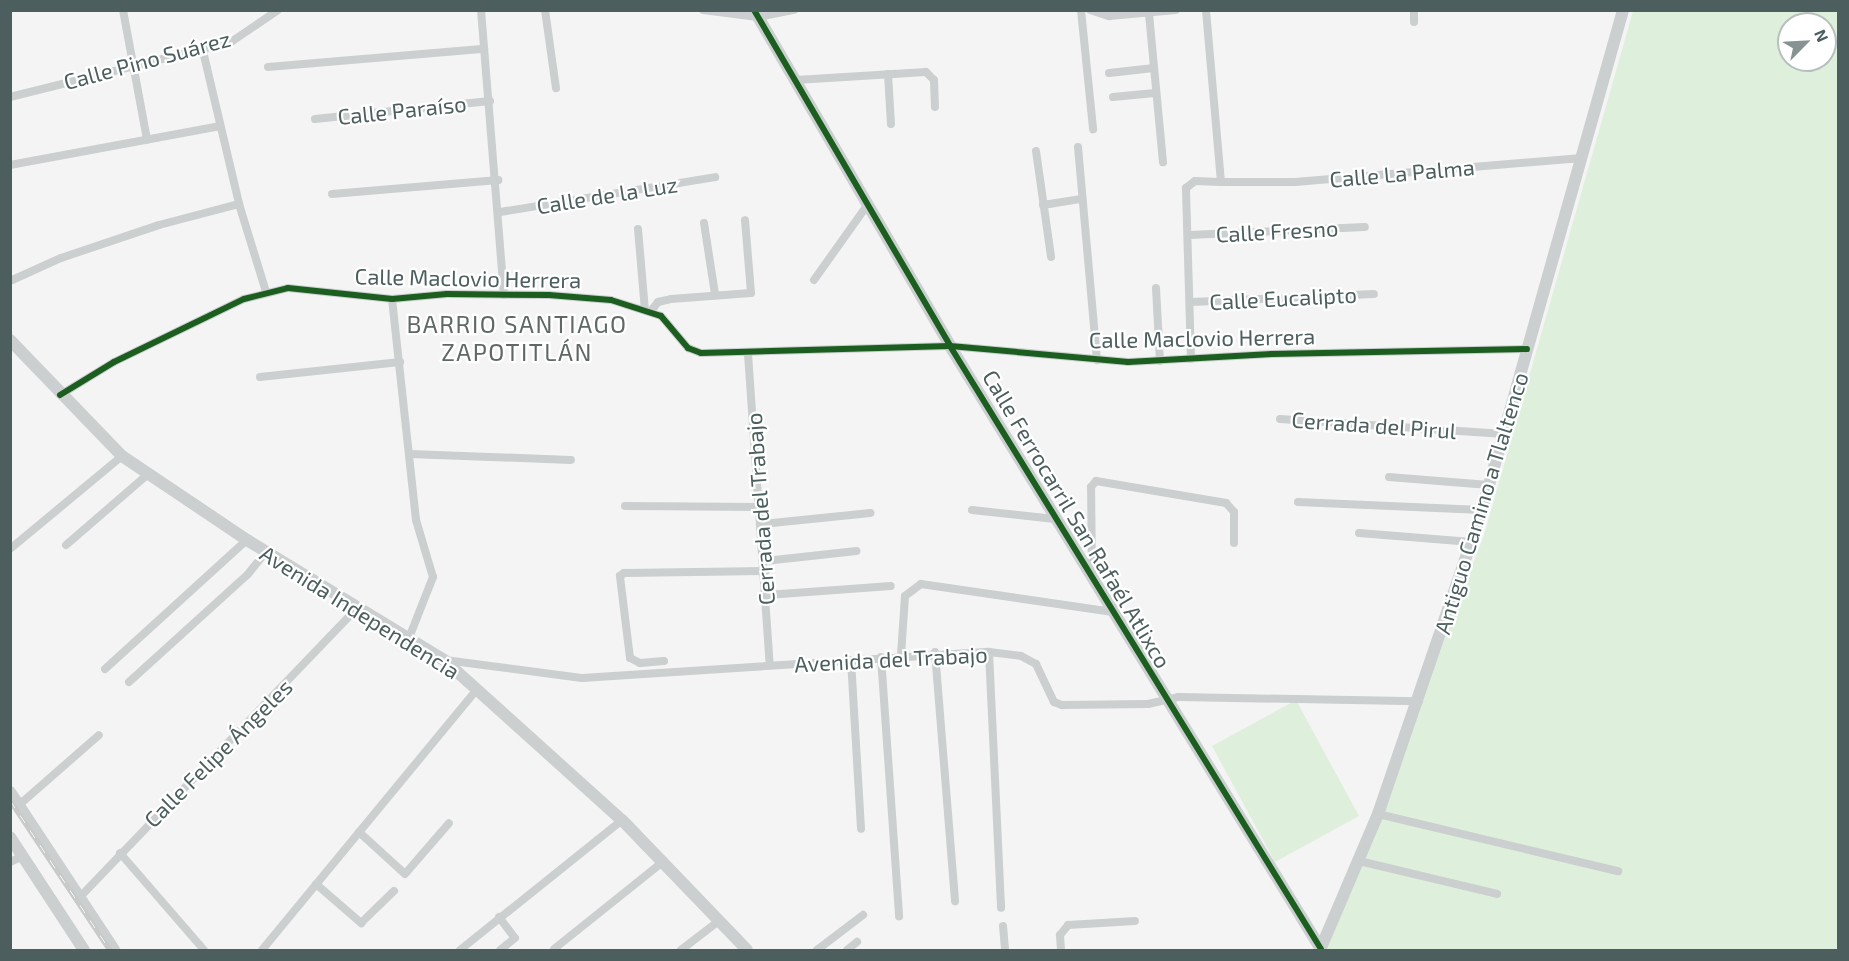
<!DOCTYPE html>
<meta charset="utf-8">
<style>
body{margin:0}
#map{position:relative;width:1849px;height:961px;overflow:hidden;background:#f4f4f4;font-family:"Exo 2",sans-serif}
div>[style]{position:absolute}
[style*='--x']{left:calc(var(--x)*1px);top:calc(var(--y)*1px);width:calc(var(--w)*1px);rotate:calc(var(--a)*1deg)}
.green>*{inset:0;background:#def0db}
.street>*{height:8px;margin:-4px;padding:0 4px;transform-origin:4px;border-radius:4px;background:#cccfcf}
.secondary>*{height:12px;margin:-6px;padding:0 6px;transform-origin:6px;border-radius:6px;background:#cbcfcf}
.rail>*{height:5px;margin-top:-2.5px;transform-origin:0;background:repeating-linear-gradient(90deg,#fff 0 9px,#c8caca 0 18px);box-sizing:border-box;border-block:2px solid #c8caca}
.cycleway>*{height:6px;margin:-3px;padding:0 3px;transform-origin:3px;border-radius:3px;background:#1b5e20}
span{translate:-50% -50%;white-space:nowrap;text-align:center;line-height:1.15;-webkit-text-stroke:4.5px #fff;paint-order:stroke}
.street-label{font-size:22px;color:#4c5f5e}
.neighbourhood-label{font-size:24px;color:#606767;letter-spacing:1.5px}
.frame{position:absolute;inset:0;border:12px solid #4c5f5e;pointer-events:none}
.north{position:absolute;left:1777px;top:12px;width:60px;height:60px;box-sizing:border-box;background:#fff;border:2px solid #b7bfbf;border-radius:50%;rotate:66deg;font-size:16px;font-weight:700;line-height:24px;text-align:center;color:#4c5f5e}
.north::after{content:'';display:block;margin:auto;width:21px;height:27px;background:#879392;clip-path:polygon(50% 0,100% 100%,50% 72%,0 100%)}
</style>
<div id="map">
<div class="green">
<i style="clip-path:polygon(evenodd,1633px 11px,1838px 11px,1838px 950px,1325px 950px,1484px 535px,1633px 11px,1789px 24px,1825px 24px,1825px 60px,1789px 60px,1789px 24px)"></i>
<i style="clip-path:polygon(1296px 700px,1359px 816px,1275px 862px,1212px 746px)"></i>
</div>
<div class="street">
<i style="--x:123;--y:10;--w:132;--a:79.5"></i>
<i style="--x:481;--y:10;--w:286;--a:85.4"></i>
<i style="--x:545;--y:10;--w:79;--a:82"></i>
<i style="--x:703;--y:10;--w:55;--a:7.3"></i>
<i style="--x:758;--y:17;--w:37;--a:-11"></i>
<i style="--x:1081;--y:10;--w:120;--a:84.2"></i>
<i style="--x:1090;--y:10;--w:20;--a:18"></i>
<i style="--x:1109;--y:16;--w:67;--a:-5.1"></i>
<i style="--x:1149;--y:14;--w:149;--a:84.6"></i>
<i style="--x:1414;--y:22;--w:12;--a:-90"></i>
<i style="--x:202;--y:47;--w:161;--a:76.7"></i>
<i style="--x:239;--y:204;--w:92;--a:72.9"></i>
<i style="--x:268;--y:67;--w:217;--a:-4.8"></i>
<i style="--x:1109;--y:73;--w:45;--a:-6.3"></i>
<i style="--x:888;--y:74;--w:50;--a:86.6"></i>
<i style="--x:796;--y:80;--w:130;--a:-3.5"></i>
<i style="--x:926;--y:72;--w:11;--a:45"></i>
<i style="--x:934;--y:80;--w:27;--a:88"></i>
<i style="--x:10;--y:97;--w:228;--a:-14"></i>
<i style="--x:231;--y:42;--w:57;--a:-34.2"></i>
<i style="--x:1113;--y:97;--w:42;--a:-5.4"></i>
<i style="--x:315;--y:119;--w:176;--a:-5.9"></i>
<i style="--x:1078;--y:147;--w:214;--a:84.9"></i>
<i style="--x:1036;--y:151;--w:107;--a:81.9"></i>
<i style="--x:10;--y:165;--w:214;--a:-10.5"></i>
<i style="--x:1221;--y:182;--w:74;--a:0"></i>
<i style="--x:1295;--y:182;--w:288;--a:-4.8"></i>
<i style="--x:332;--y:194;--w:167;--a:-4.8"></i>
<i style="--x:1043;--y:205;--w:39;--a:-9"></i>
<i style="--x:500;--y:212;--w:218;--a:-9.2"></i>
<i style="--x:704;--y:223;--w:72;--a:81.2"></i>
<i style="--x:638;--y:229;--w:81;--a:85.1"></i>
<i style="--x:1190;--y:235;--w:175;--a:-2.6"></i>
<i style="--x:814;--y:280;--w:93;--a:-54.6"></i>
<i style="--x:10;--y:281;--w:56;--a:-24.3"></i>
<i style="--x:61;--y:258;--w:103;--a:-18.6"></i>
<i style="--x:159;--y:225;--w:83;--a:-14.7"></i>
<i style="--x:1156;--y:288;--w:73;--a:86.9"></i>
<i style="--x:392;--y:299;--w:222;--a:83.8"></i>
<i style="--x:416;--y:520;--w:59;--a:73.4"></i>
<i style="--x:433;--y:577;--w:66;--a:111.5"></i>
<i style="--x:1192;--y:302;--w:182;--a:-2.5"></i>
<i style="--x:651;--y:311;--w:11;--a:-52"></i>
<i style="--x:658;--y:302;--w:13;--a:-13"></i>
<i style="--x:671;--y:299;--w:80;--a:-4.3"></i>
<i style="--x:751;--y:293;--w:73;--a:-94.7"></i>
<i style="--x:748;--y:354;--w:312;--a:86"></i>
<i style="--x:1191;--y:359;--w:171;--a:-91.7"></i>
<i style="--x:1186;--y:188;--w:11;--a:-38"></i>
<i style="--x:1195;--y:181;--w:26;--a:2"></i>
<i style="--x:1221;--y:182;--w:173;--a:-95"></i>
<i style="--x:260;--y:377;--w:141;--a:-6.1"></i>
<i style="--x:60;--y:395;--w:63;--a:-31.4"></i>
<i style="--x:114;--y:362;--w:144;--a:-25.9"></i>
<i style="--x:244;--y:299;--w:45;--a:-14"></i>
<i style="--x:288;--y:288;--w:105;--a:6"></i>
<i style="--x:392;--y:299;--w:55;--a:-5.2"></i>
<i style="--x:447;--y:294;--w:102;--a:0.6"></i>
<i style="--x:549;--y:295;--w:62;--a:4.6"></i>
<i style="--x:611;--y:300;--w:52;--a:17.7"></i>
<i style="--x:661;--y:316;--w:42;--a:49.8"></i>
<i style="--x:688;--y:348;--w:14;--a:21"></i>
<i style="--x:701;--y:353;--w:249;--a:-1.6"></i>
<i style="--x:950;--y:346;--w:179;--a:5.1"></i>
<i style="--x:1128;--y:362;--w:144;--a:-3.2"></i>
<i style="--x:1272;--y:354;--w:255;--a:-1.1"></i>
<i style="--x:1280;--y:419;--w:225;--a:3.8"></i>
<i style="--x:410;--y:454;--w:161;--a:2.1"></i>
<i style="--x:1389;--y:477;--w:100;--a:4.6"></i>
<i style="--x:1298;--y:502;--w:184;--a:2.5"></i>
<i style="--x:625;--y:506;--w:136;--a:0.4"></i>
<i style="--x:972;--y:510;--w:83;--a:6.2"></i>
<i style="--x:762;--y:524;--w:109;--a:-5.8"></i>
<i style="--x:1359;--y:533;--w:113;--a:4.6"></i>
<i style="--x:66;--y:545;--w:107;--a:-40.8"></i>
<i style="--x:10;--y:549;--w:146;--a:-39.7"></i>
<i style="--x:765;--y:561;--w:92;--a:-6.3"></i>
<i style="--x:1092;--y:576;--w:89;--a:-90.6"></i>
<i style="--x:1091;--y:487;--w:8;--a:-50"></i>
<i style="--x:1096;--y:481;--w:132;--a:9.6"></i>
<i style="--x:1226;--y:503;--w:12;--a:48"></i>
<i style="--x:1234;--y:512;--w:31;--a:90"></i>
<i style="--x:767;--y:595;--w:124;--a:-4.2"></i>
<i style="--x:935;--y:652;--w:250;--a:85.4"></i>
<i style="--x:989;--y:652;--w:256;--a:87.3"></i>
<i style="--x:901;--y:655;--w:59;--a:-86.1"></i>
<i style="--x:905;--y:596;--w:20;--a:-37"></i>
<i style="--x:921;--y:584;--w:194;--a:8.3"></i>
<i style="--x:881;--y:657;--w:260;--a:86"></i>
<i style="--x:445;--y:660;--w:138;--a:7.5"></i>
<i style="--x:582;--y:678;--w:408;--a:-3.7"></i>
<i style="--x:989;--y:652;--w:32;--a:7"></i>
<i style="--x:1021;--y:656;--w:17;--a:28"></i>
<i style="--x:1036;--y:664;--w:42;--a:64.7"></i>
<i style="--x:1054;--y:702;--w:9;--a:21"></i>
<i style="--x:1062;--y:705;--w:86;--a:-0.7"></i>
<i style="--x:1148;--y:704;--w:31;--a:-13"></i>
<i style="--x:1178;--y:697;--w:241;--a:1"></i>
<i style="--x:851;--y:660;--w:169;--a:86.6"></i>
<i style="--x:664;--y:661;--w:24;--a:175"></i>
<i style="--x:640;--y:663;--w:11;--a:-153"></i>
<i style="--x:630;--y:658;--w:83;--a:-97"></i>
<i style="--x:620;--y:576;--w:5;--a:-37"></i>
<i style="--x:624;--y:573;--w:142;--a:-0.8"></i>
<i style="--x:105;--y:669;--w:192;--a:-42.3"></i>
<i style="--x:129;--y:682;--w:161;--a:-42.2"></i>
<i style="--x:248;--y:574;--w:28;--a:-51"></i>
<i style="--x:19;--y:805;--w:106;--a:-41.2"></i>
<i style="--x:1378;--y:814;--w:247;--a:13.4"></i>
<i style="--x:359;--y:832;--w:62;--a:42.4"></i>
<i style="--x:405;--y:874;--w:67;--a:-49.2"></i>
<i style="--x:120;--y:853;--w:128;--a:49.1"></i>
<i style="--x:1359;--y:861;--w:142;--a:13.4"></i>
<i style="--x:10;--y:862;--w:14;--a:-25"></i>
<i style="--x:316;--y:884;--w:60;--a:40.9"></i>
<i style="--x:361;--y:923;--w:46;--a:-44.1"></i>
<i style="--x:80;--y:897;--w:399;--a:-46.2"></i>
<i style="--x:499;--y:917;--w:26;--a:53"></i>
<i style="--x:515;--y:938;--w:19;--a:141"></i>
<i style="--x:1003;--y:926;--w:24;--a:85"></i>
<i style="--x:554;--y:949;--w:141;--a:-38.7"></i>
<i style="--x:262;--y:950;--w:338;--a:-50.5"></i>
<i style="--x:460;--y:950;--w:208;--a:-38.7"></i>
<i style="--x:681;--y:950;--w:49;--a:-37.6"></i>
<i style="--x:817;--y:950;--w:58;--a:-37.3"></i>
<i style="--x:847;--y:950;--w:13;--a:-39"></i>
<i style="--x:1061;--y:950;--w:15;--a:-94"></i>
<i style="--x:1060;--y:935;--w:13;--a:-51"></i>
<i style="--x:1068;--y:925;--w:67;--a:-3.4"></i>
</div>
<div class="secondary">
<i style="--x:754;--y:10;--w:389;--a:59.7"></i>
<i style="--x:950;--y:346;--w:708;--a:58.4"></i>
<i style="--x:10;--y:340;--w:161;--a:46"></i>
<i style="--x:122;--y:456;--w:151;--a:33.9"></i>
<i style="--x:247;--y:540;--w:231;--a:31.3"></i>
<i style="--x:444;--y:660;--w:239;--a:42"></i>
<i style="--x:622;--y:820;--w:180;--a:46.1"></i>
<i style="--x:10;--y:792;--w:189;--a:56.6"></i>
<i style="--x:10;--y:837;--w:135;--a:56.8"></i>
<i style="--x:1320;--y:950;--w:148;--a:-66.9"></i>
<i style="--x:1378;--y:814;--w:321;--a:-71.1"></i>
<i style="--x:1482;--y:510;--w:520;--a:-74.25"></i>
</div>
<div class="rail">
<i style="--x:10;--y:800;--w:180;--a:56.3"></i>
</div>
<div class="cycleway">
<i style="--x:754;--y:10;--w:389;--a:59.7"></i>
<i style="--x:950;--y:346;--w:708;--a:58.4"></i>
<i style="--x:60;--y:395;--w:63;--a:-31.4"></i>
<i style="--x:114;--y:362;--w:144;--a:-25.9"></i>
<i style="--x:244;--y:299;--w:45;--a:-14"></i>
<i style="--x:288;--y:288;--w:105;--a:6"></i>
<i style="--x:392;--y:299;--w:55;--a:-5.2"></i>
<i style="--x:447;--y:294;--w:102;--a:0.6"></i>
<i style="--x:549;--y:295;--w:62;--a:4.6"></i>
<i style="--x:611;--y:300;--w:52;--a:17.7"></i>
<i style="--x:661;--y:316;--w:42;--a:49.8"></i>
<i style="--x:688;--y:348;--w:14;--a:21"></i>
<i style="--x:701;--y:353;--w:249;--a:-1.6"></i>
<i style="--x:950;--y:346;--w:179;--a:5.1"></i>
<i style="--x:1128;--y:362;--w:144;--a:-3.2"></i>
<i style="--x:1272;--y:354;--w:255;--a:-1.1"></i>
</div>
<div class="street-label">
<span style="left:147px;top:60px;rotate:-15deg">Calle Pino Suárez</span>
<span style="left:402px;top:110px;rotate:-6deg">Calle Paraíso</span>
<span style="left:1402px;top:173px;rotate:-5deg">Calle La Palma</span>
<span style="left:607px;top:195px;rotate:-9deg">Calle de la Luz</span>
<span style="left:1277px;top:231px;rotate:-3deg">Calle Fresno</span>
<span style="left:468px;top:278px;rotate:1deg">Calle Maclovio Herrera</span>
<span style="left:1283px;top:298px;rotate:-3deg">Calle Eucalipto</span>
<span style="left:1202px;top:338px;rotate:-1deg">Calle Maclovio Herrera</span>
<span style="left:1374px;top:425px;rotate:4deg">Cerrada del Pirul</span>
<span style="left:1481px;top:503px;rotate:-73deg">Antiguo Camino a Tlaltenco</span>
<span style="left:760px;top:509px;rotate:-94deg">Cerrada del Trabajo</span>
<span style="left:1077px;top:519px;rotate:59deg">Calle Ferrocarril San Rafaél Atlixco</span>
<span style="left:360px;top:612px;rotate:32deg">Avenida Independencia</span>
<span style="left:891px;top:659px;rotate:-3deg">Avenida del Trabajo</span>
<span style="left:218px;top:753px;rotate:-45deg">Calle Felipe Ángeles</span>
</div>
<div class="neighbourhood-label">
<span style="left:517px;top:338px">BARRIO SANTIAGO<br>ZAPOTITLÁN</span>
</div>
<div class="frame"></div>
<div class="north">N</div>
</div>
